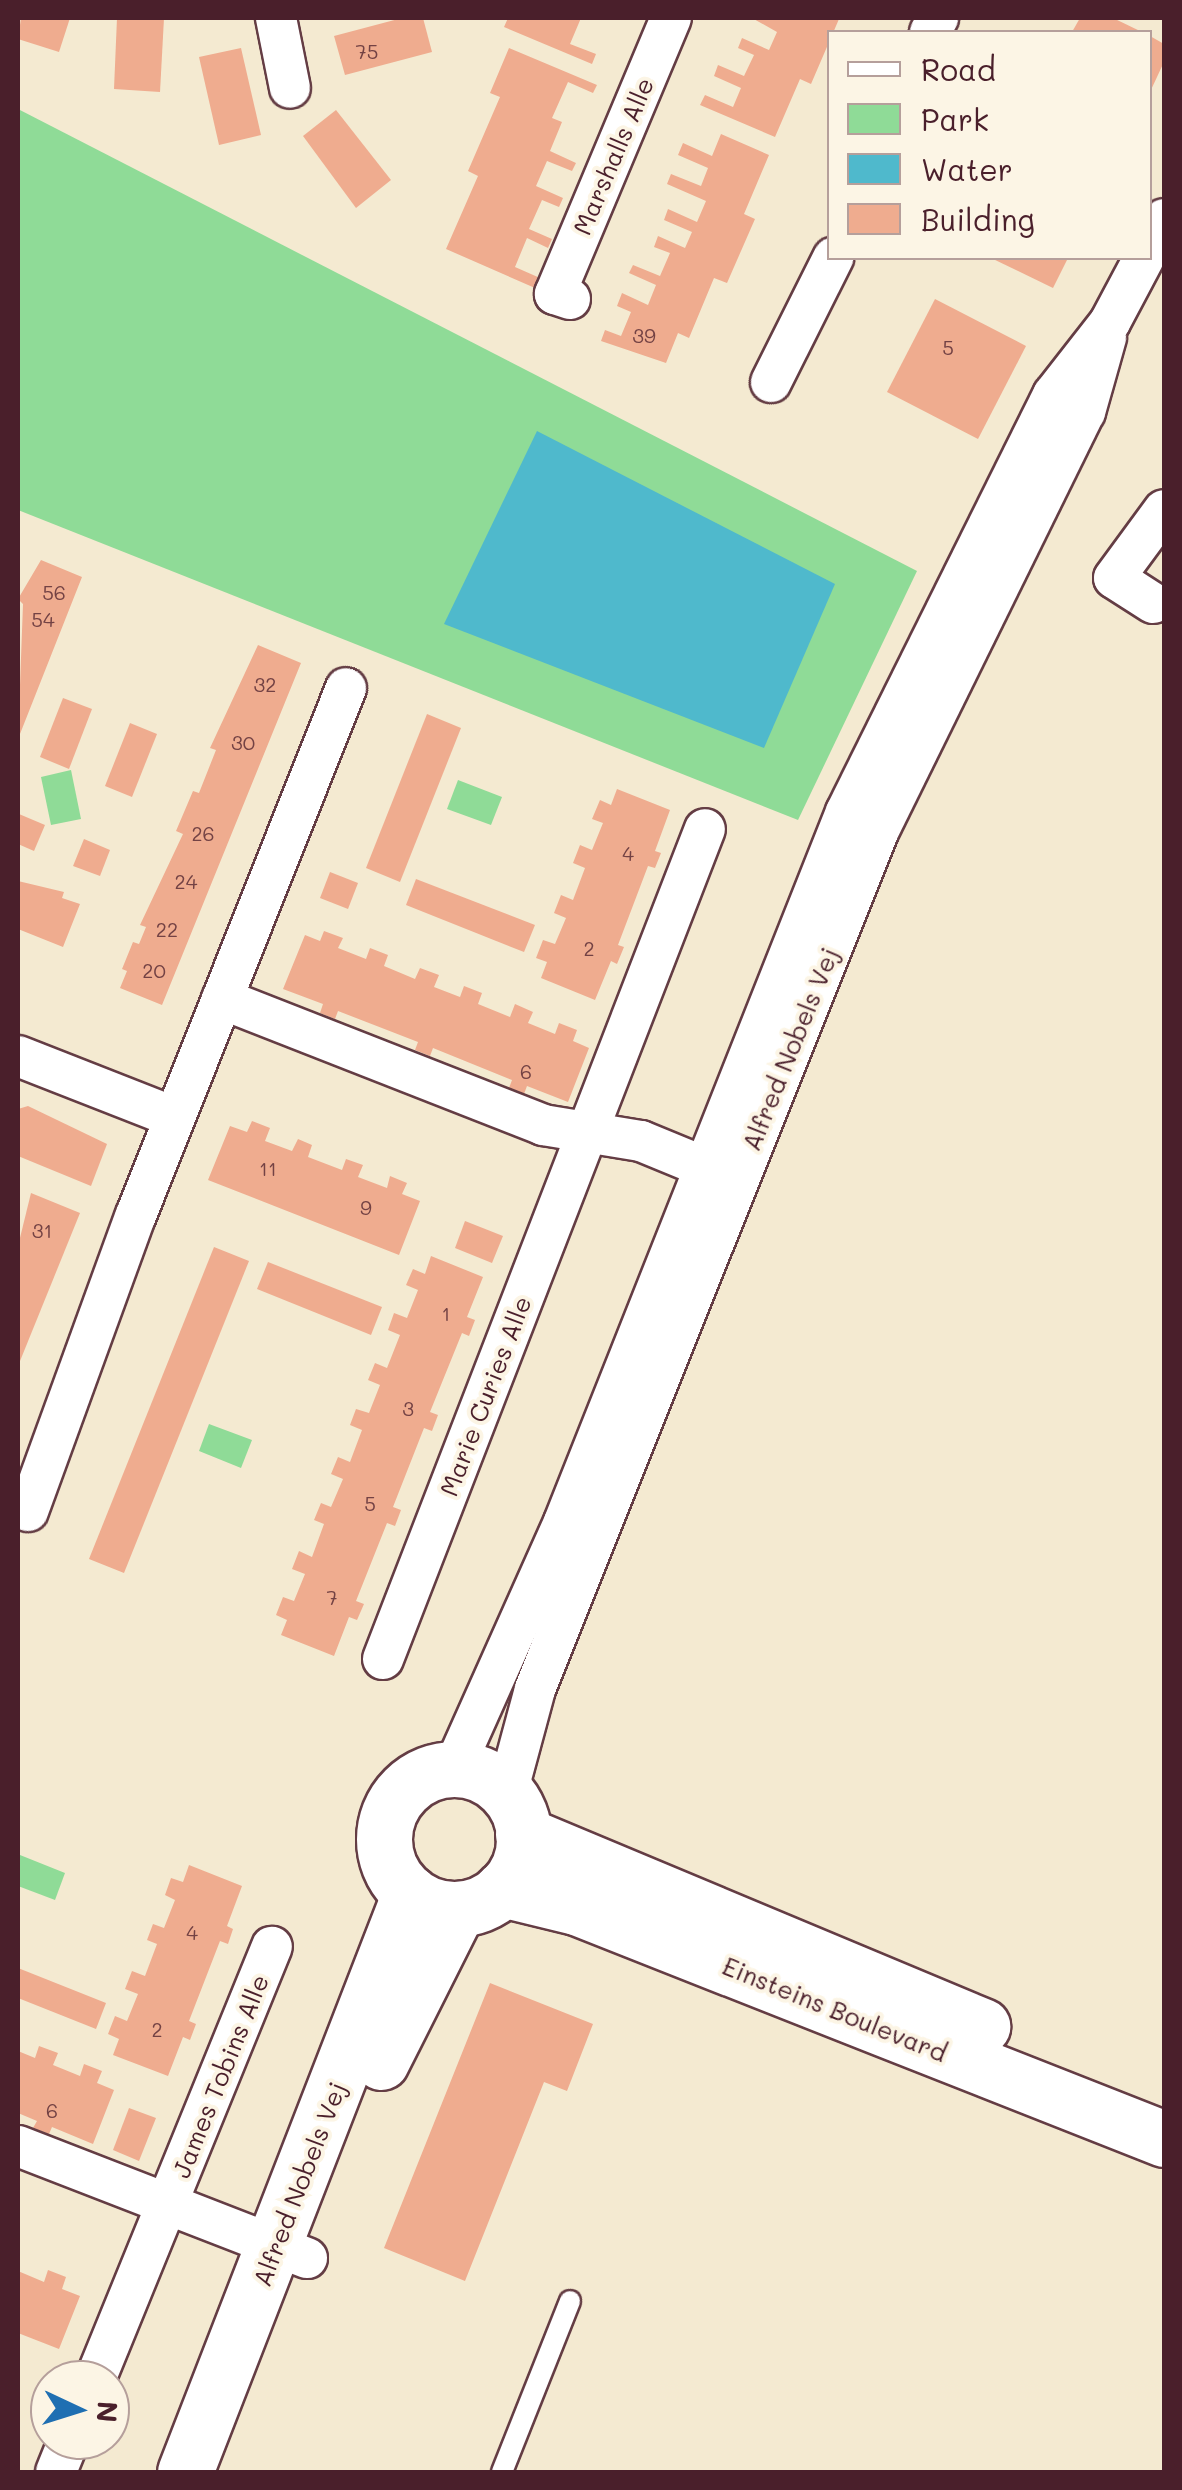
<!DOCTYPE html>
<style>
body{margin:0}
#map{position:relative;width:1182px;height:2490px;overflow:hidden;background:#f4ead1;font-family:Mali,sans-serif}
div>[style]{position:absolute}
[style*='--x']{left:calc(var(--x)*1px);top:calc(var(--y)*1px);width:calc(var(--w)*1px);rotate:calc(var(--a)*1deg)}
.green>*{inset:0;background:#8fdb97}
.water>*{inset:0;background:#4fb9cc}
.building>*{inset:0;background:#efac8f}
.roads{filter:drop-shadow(2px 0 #643d44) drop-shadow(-2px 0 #643d44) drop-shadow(0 2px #643d44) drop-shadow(0 -2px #643d44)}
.lane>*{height:20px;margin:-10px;padding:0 10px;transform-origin:10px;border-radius:10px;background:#fff}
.street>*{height:40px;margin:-20px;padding:0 20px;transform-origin:20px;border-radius:20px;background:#fff}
.secondary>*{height:55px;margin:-27.5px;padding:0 27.5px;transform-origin:27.5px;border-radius:27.5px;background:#fff}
.secondary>.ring{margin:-27.5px;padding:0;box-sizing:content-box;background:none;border:55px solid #fff;border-radius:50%}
span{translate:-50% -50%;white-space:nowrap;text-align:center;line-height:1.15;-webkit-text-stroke:8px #fcf5e5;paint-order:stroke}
.number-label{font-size:20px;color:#734244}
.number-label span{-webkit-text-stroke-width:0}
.street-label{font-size:25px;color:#4a1f2b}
.frame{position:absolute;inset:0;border:20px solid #4a1f2b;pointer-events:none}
.legend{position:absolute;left:827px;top:30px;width:325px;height:230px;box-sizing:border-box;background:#fcf5e5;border:2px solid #b59f9b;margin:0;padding:12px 18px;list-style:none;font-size:30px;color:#4a1f2b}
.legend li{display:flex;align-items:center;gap:20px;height:50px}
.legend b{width:50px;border:2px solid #b59f9b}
.north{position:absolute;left:30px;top:2360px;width:100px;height:100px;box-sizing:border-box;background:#fcf5e5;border:2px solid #b59f9b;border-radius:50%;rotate:94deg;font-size:28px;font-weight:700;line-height:40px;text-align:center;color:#4a1f2b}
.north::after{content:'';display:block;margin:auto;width:35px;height:45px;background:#1f6fb2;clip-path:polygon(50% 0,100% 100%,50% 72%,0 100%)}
</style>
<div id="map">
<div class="green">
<i style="clip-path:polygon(18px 109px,917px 571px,798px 820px,18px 510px)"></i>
<i style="clip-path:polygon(71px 770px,81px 819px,51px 825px,41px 777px)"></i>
<i style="clip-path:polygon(458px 780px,502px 797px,491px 825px,447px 809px)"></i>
<i style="clip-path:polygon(209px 1424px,252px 1440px,241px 1468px,199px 1451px)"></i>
<i style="clip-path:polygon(20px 1855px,65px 1873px,55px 1900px,18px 1886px)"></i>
</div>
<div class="water">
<i style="clip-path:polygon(537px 431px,835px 584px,764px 748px,444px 624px)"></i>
</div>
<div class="building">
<i style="clip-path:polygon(21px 18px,70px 18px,59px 52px,18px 39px)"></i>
<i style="clip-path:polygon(117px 18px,164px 18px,160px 92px,114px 89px)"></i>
<i style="clip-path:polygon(402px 18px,423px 18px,432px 52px,345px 75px,334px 36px)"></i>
<i style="clip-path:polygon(508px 18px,581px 18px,570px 44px,596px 54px,592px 64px,504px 27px)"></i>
<i style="clip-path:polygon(752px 18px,839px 19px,811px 84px,800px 79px,775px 137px,700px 105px,705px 95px,733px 107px,741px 88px,714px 76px,718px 65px,744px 76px,754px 55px,738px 48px,742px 38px,769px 50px,777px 32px)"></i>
<i style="clip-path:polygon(1080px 18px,1113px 18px,1142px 32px,1072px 32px)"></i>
<i style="clip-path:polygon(1150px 36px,1164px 44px,1164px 62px,1150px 92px)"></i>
<i style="clip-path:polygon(241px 48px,261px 135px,219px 145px,199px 57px)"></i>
<i style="clip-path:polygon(509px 48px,597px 85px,593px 93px,568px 82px,552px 118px,562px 122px,550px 151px,576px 163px,572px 171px,547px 161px,536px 186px,563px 198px,559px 207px,542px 200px,529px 229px,552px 239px,548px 248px,527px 238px,515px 267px,540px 278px,535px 288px,446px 249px,478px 176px,468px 171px,500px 97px,490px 93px)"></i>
<i style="clip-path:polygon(336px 110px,391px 180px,356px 208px,303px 136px)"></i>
<i style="clip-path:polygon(721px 134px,769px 155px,744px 214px,755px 219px,727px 283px,714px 278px,689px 338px,678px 333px,666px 363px,601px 341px,605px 330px,621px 336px,631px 312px,617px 306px,622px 293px,648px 305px,656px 285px,629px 273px,633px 265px,660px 276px,670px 253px,654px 247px,658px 236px,685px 248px,692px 232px,664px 220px,668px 209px,697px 222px,706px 201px,667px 184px,671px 174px,701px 186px,708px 168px,678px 155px,683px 143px,712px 156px)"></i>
<i style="clip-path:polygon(991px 258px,1068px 258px,1053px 288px)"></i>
<i style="clip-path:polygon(935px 299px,1026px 346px,978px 439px,887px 392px)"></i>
<i style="clip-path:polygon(41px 560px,82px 577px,18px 739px,23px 604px,18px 599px)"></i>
<i style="clip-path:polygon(258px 645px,301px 663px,162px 1005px,120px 988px,127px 971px,122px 969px,133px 942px,139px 944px,146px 927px,140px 925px,183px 834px,176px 831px,193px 791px,199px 793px,216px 750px,210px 748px)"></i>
<i style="clip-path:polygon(63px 698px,92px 709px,69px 769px,40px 757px)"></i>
<i style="clip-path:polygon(427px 714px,461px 728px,400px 882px,366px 868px)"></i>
<i style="clip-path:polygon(130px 723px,157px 734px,132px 797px,105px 786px)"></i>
<i style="clip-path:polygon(617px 789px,670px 810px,655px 851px,661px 853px,655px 868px,648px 866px,618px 945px,624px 947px,617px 964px,611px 961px,595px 1000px,541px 978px,547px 962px,536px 958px,543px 940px,555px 944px,566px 918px,554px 913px,561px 895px,573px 900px,585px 868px,573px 863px,580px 845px,592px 850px,603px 823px,592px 819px,600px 800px,611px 805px)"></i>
<i style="clip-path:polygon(19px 814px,45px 825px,34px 851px,18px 844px)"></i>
<i style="clip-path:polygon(84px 839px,110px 850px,100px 876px,73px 866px)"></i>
<i style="clip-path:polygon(330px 872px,358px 883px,348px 909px,320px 898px)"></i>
<i style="clip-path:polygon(416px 879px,535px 925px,524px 952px,406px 905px)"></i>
<i style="clip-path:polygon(18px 881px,64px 892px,62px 898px,80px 904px,63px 947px,18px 929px)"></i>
<i style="clip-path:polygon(324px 931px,343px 938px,338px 948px,366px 959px,370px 948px,388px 955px,384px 966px,415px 979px,420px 968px,439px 975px,434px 987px,460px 997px,464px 986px,482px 993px,478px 1004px,510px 1017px,515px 1004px,533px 1012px,528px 1023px,555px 1034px,559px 1023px,577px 1030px,573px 1041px,589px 1048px,568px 1102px,527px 1086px,524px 1094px,509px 1088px,512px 1080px,433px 1048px,430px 1056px,415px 1050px,418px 1042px,338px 1011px,335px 1019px,320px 1013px,323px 1004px,283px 989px,305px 935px,320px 941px)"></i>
<i style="clip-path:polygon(28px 1106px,107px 1144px,91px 1186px,18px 1156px,18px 1109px)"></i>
<i style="clip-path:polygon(252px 1121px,270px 1128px,265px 1141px,292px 1151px,298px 1139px,312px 1145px,308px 1157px,342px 1170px,346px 1159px,363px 1165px,358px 1177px,387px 1188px,390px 1176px,407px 1183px,402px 1194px,420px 1201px,399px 1255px,208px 1180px,230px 1126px,247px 1132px)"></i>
<i style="clip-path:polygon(31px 1193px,80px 1213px,18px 1366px,18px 1246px)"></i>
<i style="clip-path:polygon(465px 1221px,503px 1236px,492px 1263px,455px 1248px)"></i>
<i style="clip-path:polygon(214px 1247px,249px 1261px,124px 1573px,89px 1559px)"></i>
<i style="clip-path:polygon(431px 1256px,483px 1277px,467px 1317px,475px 1320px,469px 1336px,462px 1333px,430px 1412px,438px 1415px,432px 1431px,424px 1428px,393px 1507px,401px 1510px,395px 1526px,387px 1523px,356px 1601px,364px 1604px,357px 1620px,349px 1617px,334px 1656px,281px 1635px,287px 1620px,276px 1615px,283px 1597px,294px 1601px,305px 1574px,292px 1569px,299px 1551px,312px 1557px,324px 1524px,314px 1520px,321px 1503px,331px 1507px,343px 1479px,331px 1474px,338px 1457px,350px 1462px,362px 1430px,350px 1425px,356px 1409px,369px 1413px,380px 1385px,368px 1380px,375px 1363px,387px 1368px,400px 1335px,388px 1330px,394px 1313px,407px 1318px,418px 1290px,406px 1285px,413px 1269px,425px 1274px)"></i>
<i style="clip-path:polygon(268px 1262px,382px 1307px,371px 1335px,257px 1289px)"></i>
<i style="clip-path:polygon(189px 1865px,242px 1886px,227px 1926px,233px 1929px,228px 1944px,220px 1941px,189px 2021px,196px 2024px,190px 2040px,183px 2037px,168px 2076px,113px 2055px,119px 2039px,108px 2034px,115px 2016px,127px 2021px,138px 1994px,125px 1989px,132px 1971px,145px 1976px,157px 1944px,147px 1940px,153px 1924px,164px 1928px,175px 1900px,165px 1895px,171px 1878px,183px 1882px)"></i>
<i style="clip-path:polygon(18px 1968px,106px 2003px,96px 2029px,18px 1998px)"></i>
<i style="clip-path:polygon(490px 1983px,593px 2024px,567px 2091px,544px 2082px,465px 2281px,384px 2248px)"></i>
<i style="clip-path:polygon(39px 2046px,58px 2053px,53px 2065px,80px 2076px,84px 2064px,102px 2071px,97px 2083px,114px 2090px,93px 2144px,52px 2127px,49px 2134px,33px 2128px,37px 2121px,18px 2113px,18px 2051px,35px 2058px)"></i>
<i style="clip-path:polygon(129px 2108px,156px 2118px,139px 2161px,113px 2150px)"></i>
<i style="clip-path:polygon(18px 2258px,18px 2271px,44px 2282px,48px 2270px,66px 2277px,62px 2289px,80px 2296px,59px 2349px,18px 2333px)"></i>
</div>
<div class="roads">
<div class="lane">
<i style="--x:502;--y:2472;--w:184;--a:-68.3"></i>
</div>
<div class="street">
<i style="--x:276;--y:18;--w:71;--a:78.7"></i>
<i style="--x:930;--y:32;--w:16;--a:-60"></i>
<i style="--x:1150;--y:248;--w:32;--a:-64"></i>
<i style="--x:570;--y:299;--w:16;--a:-162"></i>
<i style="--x:555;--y:294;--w:299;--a:-67.2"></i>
<i style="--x:771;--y:382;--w:139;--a:-63.4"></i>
<i style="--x:1153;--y:603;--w:46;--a:-147.3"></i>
<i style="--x:1114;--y:578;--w:84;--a:-53.7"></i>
<i style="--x:222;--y:999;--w:345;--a:21.4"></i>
<i style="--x:543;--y:1125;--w:99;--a:9.3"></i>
<i style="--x:641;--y:1141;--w:90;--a:22.3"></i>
<i style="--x:18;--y:1056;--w:168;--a:21.4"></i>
<i style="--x:28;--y:1511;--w:315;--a:-70"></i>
<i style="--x:136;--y:1215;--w:567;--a:-68.27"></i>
<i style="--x:383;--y:1659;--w:890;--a:-68.8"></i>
<i style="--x:454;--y:1768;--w:269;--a:-65.9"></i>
<i style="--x:564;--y:1522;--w:764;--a:-68.34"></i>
<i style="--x:846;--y:812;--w:466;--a:-63.6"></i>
<i style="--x:1053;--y:395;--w:93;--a:-52"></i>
<i style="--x:1110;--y:322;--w:72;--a:-62"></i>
<i style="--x:507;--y:1793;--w:108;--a:-74.9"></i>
<i style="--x:535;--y:1689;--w:925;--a:-68.18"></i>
<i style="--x:879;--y:830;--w:466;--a:-63.8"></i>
<i style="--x:1085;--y:412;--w:77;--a:-74.2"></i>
<i style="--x:18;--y:2146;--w:310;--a:21.2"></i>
<i style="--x:95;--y:2380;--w:468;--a:-67.8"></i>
<i style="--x:56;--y:2472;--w:35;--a:-68"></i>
</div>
<div class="secondary">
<i class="ring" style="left:384px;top:1769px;width:85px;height:85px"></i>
<i style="--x:523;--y:1834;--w:498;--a:22.7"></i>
<i style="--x:502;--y:1889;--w:76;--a:13.7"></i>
<i style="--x:576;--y:1907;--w:632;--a:21.53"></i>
<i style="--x:381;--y:2062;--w:171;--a:-63.3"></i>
<i style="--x:185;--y:2472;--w:621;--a:-68.76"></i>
</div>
</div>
<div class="number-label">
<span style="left:367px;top:51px">75</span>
<span style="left:644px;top:335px">39</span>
<span style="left:948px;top:347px">5</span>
<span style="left:54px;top:592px">56</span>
<span style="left:43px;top:619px">54</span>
<span style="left:265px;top:684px">32</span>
<span style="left:243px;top:742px">30</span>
<span style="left:203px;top:833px">26</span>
<span style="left:628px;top:853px">4</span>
<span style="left:186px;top:881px">24</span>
<span style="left:167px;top:929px">22</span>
<span style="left:589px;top:948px">2</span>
<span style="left:154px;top:970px">20</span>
<span style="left:526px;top:1071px">6</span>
<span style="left:268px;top:1168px">11</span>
<span style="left:366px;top:1207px">9</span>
<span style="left:42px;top:1230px">31</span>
<span style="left:446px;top:1313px">1</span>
<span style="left:408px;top:1408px">3</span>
<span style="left:370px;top:1503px">5</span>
<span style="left:332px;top:1597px">7</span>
<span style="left:192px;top:1932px">4</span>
<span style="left:157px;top:2029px">2</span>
<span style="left:52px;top:2110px">6</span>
</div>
<div class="street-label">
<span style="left:613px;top:156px;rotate:-67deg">Marshalls Alle</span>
<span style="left:790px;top:1049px;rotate:-68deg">Alfred Nobels Vej</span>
<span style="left:485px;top:1396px;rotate:-69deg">Marie Curies Alle</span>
<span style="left:835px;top:2009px;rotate:22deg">Einsteins Boulevard</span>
<span style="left:220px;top:2076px;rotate:-68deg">James Tobins Alle</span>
<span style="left:299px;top:2184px;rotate:-69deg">Alfred Nobels Vej</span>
</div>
<div class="frame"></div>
<ul class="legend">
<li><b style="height:12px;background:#fff"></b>Road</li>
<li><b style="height:28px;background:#8fdb97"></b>Park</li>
<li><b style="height:28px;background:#4fb9cc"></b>Water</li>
<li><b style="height:28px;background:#efac8f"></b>Building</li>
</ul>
<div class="north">N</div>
</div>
